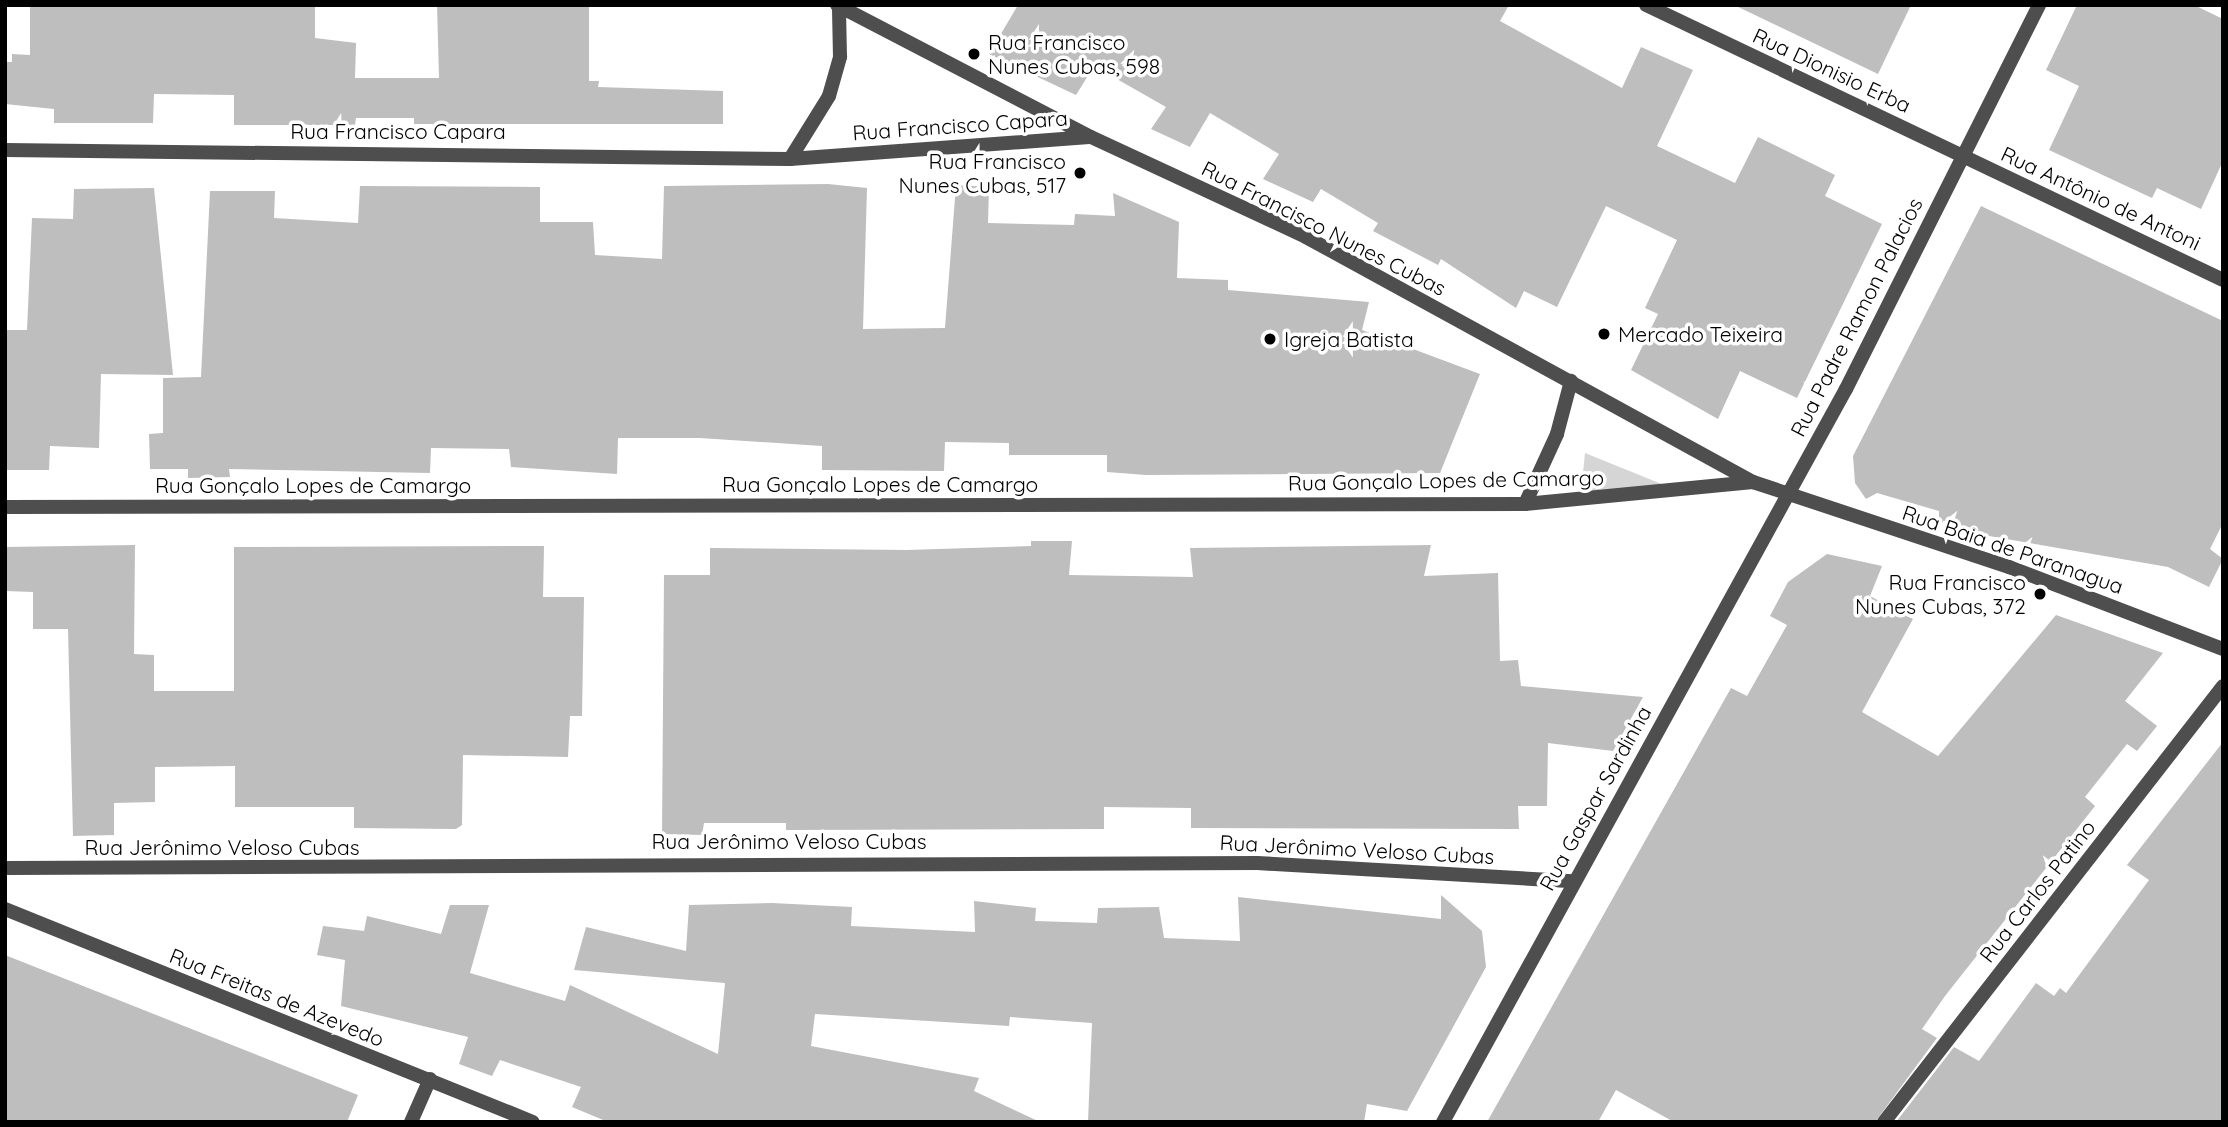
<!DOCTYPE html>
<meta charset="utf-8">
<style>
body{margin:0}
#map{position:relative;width:2228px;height:1127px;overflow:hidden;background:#fff;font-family:Quicksand,sans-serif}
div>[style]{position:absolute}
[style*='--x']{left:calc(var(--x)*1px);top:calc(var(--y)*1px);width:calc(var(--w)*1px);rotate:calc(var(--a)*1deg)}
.green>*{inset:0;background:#d5d5d5}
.building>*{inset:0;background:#bebebe}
.service>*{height:14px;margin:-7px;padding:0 7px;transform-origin:7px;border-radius:7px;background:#4e4e4e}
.minor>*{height:14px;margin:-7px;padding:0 7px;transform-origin:7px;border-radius:7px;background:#4e4e4e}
.dots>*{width:19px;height:19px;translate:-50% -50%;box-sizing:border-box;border:4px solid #fff;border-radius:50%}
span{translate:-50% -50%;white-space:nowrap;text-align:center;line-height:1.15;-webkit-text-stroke:7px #fff;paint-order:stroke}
.poi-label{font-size:21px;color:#000}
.left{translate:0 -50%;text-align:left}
.right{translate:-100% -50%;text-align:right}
.street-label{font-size:21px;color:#000}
.frame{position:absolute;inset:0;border:7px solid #000;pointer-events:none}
</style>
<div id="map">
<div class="green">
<i style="clip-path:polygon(1585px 453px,1669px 487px,1581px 493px)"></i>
</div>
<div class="building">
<i style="clip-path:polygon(30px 5px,315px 5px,315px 38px,356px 43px,355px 78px,439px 78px,437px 5px,589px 5px,589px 81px,599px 81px,598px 87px,723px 91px,723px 124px,414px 124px,414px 118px,356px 118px,355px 125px,234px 125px,234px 95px,154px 94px,153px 123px,54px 123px,54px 109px,5px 104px,5px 62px,12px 62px,12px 54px,30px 55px)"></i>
<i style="clip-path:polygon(1018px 5px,1509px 5px,1500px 21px,1622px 88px,1641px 47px,1693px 70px,1657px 146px,1735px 183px,1758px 137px,1835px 175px,1825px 196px,1882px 224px,1797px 398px,1740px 371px,1718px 419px,1631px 370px,1658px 314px,1645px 308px,1677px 240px,1606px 206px,1557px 307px,1524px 291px,1516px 308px,1441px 259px,1438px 265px,1373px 231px,1378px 223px,1321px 189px,1313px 202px,1263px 179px,1279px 154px,1210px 113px,1190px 147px,1151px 129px,1166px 107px,1094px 66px,1076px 95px,989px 54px)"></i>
<i style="clip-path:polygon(1734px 5px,1911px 5px,1878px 74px)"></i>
<i style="clip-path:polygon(2077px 5px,2194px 5px,2223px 19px,2223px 161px,2201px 209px,2157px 188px,2152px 198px,2049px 150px,2079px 86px,2046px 70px)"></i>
<i style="clip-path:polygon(828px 184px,867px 188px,863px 329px,945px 328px,956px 185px,989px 187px,988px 223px,1074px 225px,1075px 214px,1115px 216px,1113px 193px,1179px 222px,1177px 278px,1228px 280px,1228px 290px,1369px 302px,1362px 330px,1480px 374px,1440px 473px,1146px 475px,1107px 472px,1107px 455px,1009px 455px,1009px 443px,945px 442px,944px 471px,822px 470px,822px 446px,700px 438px,618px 438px,617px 474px,511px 467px,509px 449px,431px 448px,430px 473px,229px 469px,230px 477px,188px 478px,188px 469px,150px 469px,149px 434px,163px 433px,163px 378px,201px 377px,210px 191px,275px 191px,274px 218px,358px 223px,360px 186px,540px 187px,540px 222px,593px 222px,595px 255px,662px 259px,664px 186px)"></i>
<i style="clip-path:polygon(154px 188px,173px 375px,101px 374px,99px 448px,50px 446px,49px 470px,5px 470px,5px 330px,27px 330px,32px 218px,73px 219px,74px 189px)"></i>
<i style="clip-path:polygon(1981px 206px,2223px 321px,2223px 523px,2210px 549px,2223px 559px,2209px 587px,2168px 567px,1989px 536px,1939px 521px,1939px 511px,1877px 493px,1866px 499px,1855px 483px,1853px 456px)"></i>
<i style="clip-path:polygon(1031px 541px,1072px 541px,1069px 575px,1193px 577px,1190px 548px,1431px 545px,1424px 576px,1498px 573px,1500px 661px,1518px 660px,1521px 686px,1643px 697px,1613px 751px,1548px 743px,1547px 806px,1518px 806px,1519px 829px,1191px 828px,1191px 808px,1104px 807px,1104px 829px,786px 830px,786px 823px,704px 823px,702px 835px,662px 834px,664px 575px,710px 575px,710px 548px,907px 550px,1031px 546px)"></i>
<i style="clip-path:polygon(135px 545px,134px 654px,154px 655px,154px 691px,234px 691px,234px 547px,544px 546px,543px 597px,584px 597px,582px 716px,570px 716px,568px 757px,463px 755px,462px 825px,456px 829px,354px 828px,354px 807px,235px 807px,235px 766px,155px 767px,155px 802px,114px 803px,114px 835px,73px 836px,68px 629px,33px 629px,33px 592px,5px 591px,5px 547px)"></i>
<i style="clip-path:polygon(1827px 554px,1882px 566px,1870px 596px,1913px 619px,1862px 712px,1938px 756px,2056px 615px,2163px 653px,2125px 701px,2157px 726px,2137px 751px,2127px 744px,2085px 797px,2095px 806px,1945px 996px,1922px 1029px,1937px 1038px,1875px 1122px,1674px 1122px,1616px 1090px,1598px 1122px,1487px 1122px,1731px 688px,1747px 696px,1787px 625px,1770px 616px,1788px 582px)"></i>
<i style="clip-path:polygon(2223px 742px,2223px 1122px,1896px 1122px,1954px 1047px,1979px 1061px,2036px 983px,2054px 996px,2060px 988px,2066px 993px,2149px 880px,2127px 865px)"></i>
<i style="clip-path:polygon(1441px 895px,1482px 931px,1486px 967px,1407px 1111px,1367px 1104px,1364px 1122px,1088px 1122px,1092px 1023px,1010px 1017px,1009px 1026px,815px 1014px,811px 1046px,979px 1078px,974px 1091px,1040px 1122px,608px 1122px,572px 1107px,581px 1087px,500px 1060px,492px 1076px,459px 1064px,468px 1037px,341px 1006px,345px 960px,317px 955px,323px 926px,364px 931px,367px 916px,441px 934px,450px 905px,489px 905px,470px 973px,565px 1001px,570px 985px,718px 1054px,725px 983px,574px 970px,586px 927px,686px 951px,689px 905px,772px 903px,852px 907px,851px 926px,975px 932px,974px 901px,1036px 908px,1035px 921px,1097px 923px,1098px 908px,1159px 907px,1164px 938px,1240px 941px,1238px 897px,1441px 919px)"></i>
<i style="clip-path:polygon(5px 955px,358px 1095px,347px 1122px,5px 1122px)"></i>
</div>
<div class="service">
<i style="--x:411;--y:1122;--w:47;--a:-66.2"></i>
</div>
<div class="minor">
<i style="--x:837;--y:5;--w:286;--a:27.5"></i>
<i style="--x:1091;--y:137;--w:237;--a:24.9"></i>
<i style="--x:1306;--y:237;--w:510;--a:28.73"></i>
<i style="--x:1753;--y:482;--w:270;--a:18.4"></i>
<i style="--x:2009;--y:567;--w:229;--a:21"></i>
<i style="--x:1646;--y:5;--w:639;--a:25.48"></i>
<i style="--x:5;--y:150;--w:785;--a:0.66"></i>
<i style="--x:790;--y:159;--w:300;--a:-4.2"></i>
<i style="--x:790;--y:159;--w:74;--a:-58.2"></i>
<i style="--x:829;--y:96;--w:41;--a:-74.2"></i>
<i style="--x:840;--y:57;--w:48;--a:-91.2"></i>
<i style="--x:1525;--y:504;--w:77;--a:-65.4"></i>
<i style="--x:1557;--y:434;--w:55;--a:-75.2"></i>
<i style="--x:5;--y:507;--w:1520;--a:-0.11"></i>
<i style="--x:1525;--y:504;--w:229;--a:-5.5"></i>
<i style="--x:5;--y:868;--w:1252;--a:-0.23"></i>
<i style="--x:1257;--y:863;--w:316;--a:3.3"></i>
<i style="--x:5;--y:909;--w:569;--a:21.97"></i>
<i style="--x:1443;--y:1122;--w:836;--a:-61.2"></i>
<i style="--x:1846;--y:389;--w:430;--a:-63.3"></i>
<i style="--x:1884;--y:1122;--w:552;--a:-52.13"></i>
</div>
<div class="dots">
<i style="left:974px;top:54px;background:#000"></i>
<i style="left:1080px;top:173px;background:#000"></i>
<i style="left:1604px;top:334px;background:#000"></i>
<i style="left:1270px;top:339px;background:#000"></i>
<i style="left:2040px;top:594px;background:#000"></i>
</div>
<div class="poi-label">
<span class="left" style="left:988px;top:54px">Rua Francisco<br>Nunes Cubas, 598</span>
<span class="right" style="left:1066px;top:173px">Rua Francisco<br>Nunes Cubas, 517</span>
<span class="left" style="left:1618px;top:334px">Mercado Teixeira</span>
<span class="left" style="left:1284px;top:339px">Igreja Batista</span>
<span class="right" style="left:2026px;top:594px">Rua Francisco<br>Nunes Cubas, 372</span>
</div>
<div class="street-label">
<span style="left:1832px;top:70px;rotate:25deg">Rua Dionisio Erba</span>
<span style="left:960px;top:125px;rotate:-4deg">Rua Francisco Capara</span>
<span style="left:398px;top:131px">Rua Francisco Capara</span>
<span style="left:2101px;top:198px;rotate:25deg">Rua Antônio de Antoni</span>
<span style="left:1324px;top:228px;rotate:27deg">Rua Francisco Nunes Cubas</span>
<span style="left:1856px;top:317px;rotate:-63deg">Rua Padre Ramon Palacios</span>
<span style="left:1446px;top:480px;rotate:-1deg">Rua Gonçalo Lopes de Camargo</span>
<span style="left:880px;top:484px">Rua Gonçalo Lopes de Camargo</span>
<span style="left:313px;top:485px">Rua Gonçalo Lopes de Camargo</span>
<span style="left:2013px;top:549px;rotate:19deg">Rua Baia de Paranagua</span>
<span style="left:1595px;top:798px;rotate:-61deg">Rua Gaspar Sardinha</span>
<span style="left:789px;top:841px">Rua Jerônimo Veloso Cubas</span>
<span style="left:222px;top:847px">Rua Jerônimo Veloso Cubas</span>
<span style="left:1357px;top:849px;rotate:3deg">Rua Jerônimo Veloso Cubas</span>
<span style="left:2037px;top:891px;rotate:-52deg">Rua Carlos Patino</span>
<span style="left:277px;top:997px;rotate:22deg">Rua Freitas de Azevedo</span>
</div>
<div class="frame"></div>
</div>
